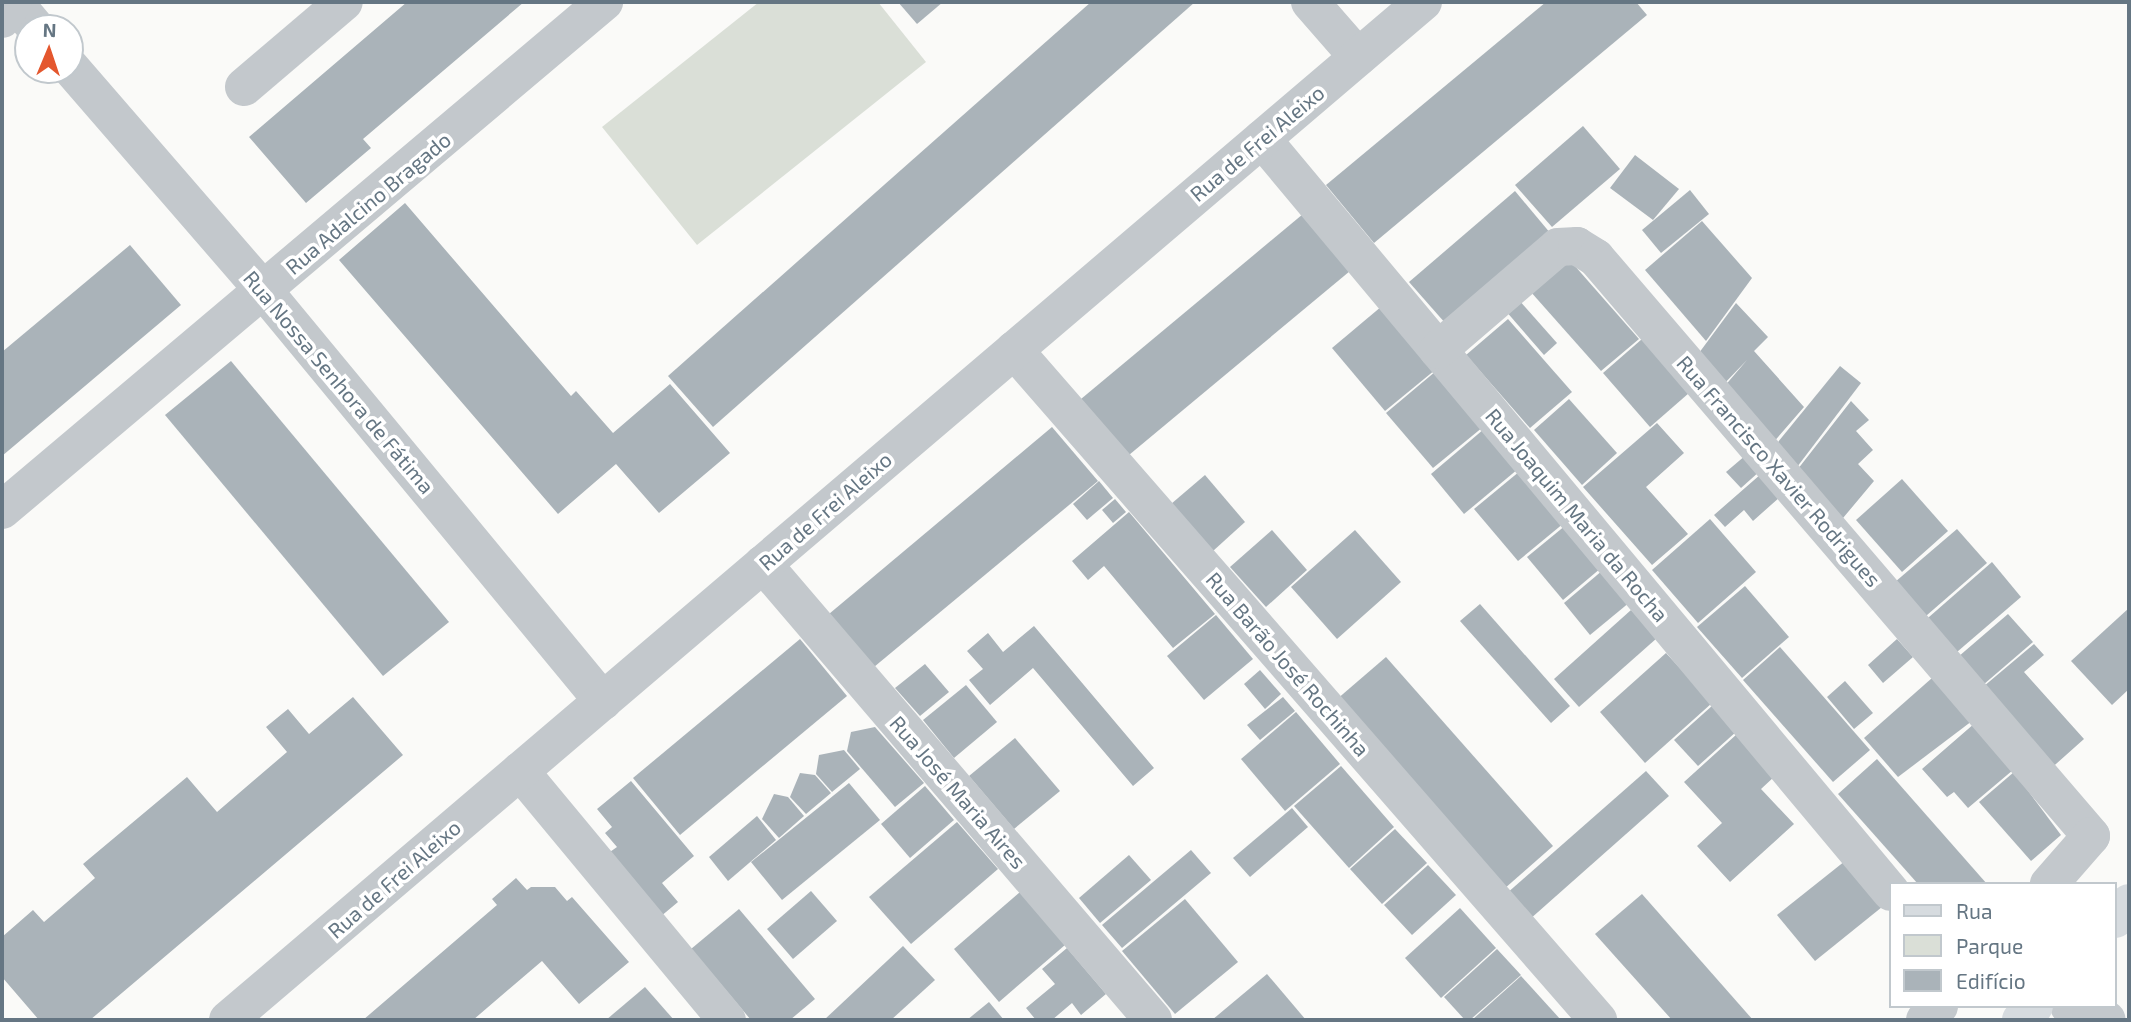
<!DOCTYPE html>
<meta charset="utf-8">
<style>
body{margin:0}
#map{position:relative;width:2131px;height:1022px;overflow:hidden;background:#fafaf8;font-family:"Exo 2",sans-serif}
div>[style]{position:absolute}
[style*='--x']{left:calc(var(--x)*1px);top:calc(var(--y)*1px);width:calc(var(--w)*1px);rotate:calc(var(--a)*1deg)}
.green>*{inset:0;background:#dadfd7}
.building>*{inset:0;background:#aab3b9}
.minor>*{height:38px;margin:-19px;padding:0 19px;transform-origin:19px;border-radius:19px;background:#c3c8cc}
.tertiary>*{height:38px;margin:-19px;padding:0 19px;transform-origin:19px;border-radius:19px;background:#c3c8cc}
.primary>*{height:38px;margin:-19px;padding:0 19px;transform-origin:19px;border-radius:19px;background:#d6dbdf}
span{translate:-50% -50%;white-space:nowrap;text-align:center;line-height:1.15;-webkit-text-stroke:7px #fff;paint-order:stroke}
.street-label{font-size:21px;color:#657683}
.frame{position:absolute;inset:0;border:4px solid #657683;pointer-events:none}
.legend{position:absolute;left:1889px;top:882px;width:228px;height:126px;box-sizing:border-box;background:#fff;border:2px solid #c1c8cd;margin:0;padding:9px 12px;list-style:none;font-size:21px;color:#657683}
.legend li{display:flex;align-items:center;gap:14px;height:35px}
.legend b{width:35px;border:2px solid #c1c8cd}
.north{position:absolute;left:14px;top:14px;width:70px;height:70px;box-sizing:border-box;background:#fff;border:2px solid #c1c8cd;border-radius:50%;rotate:2deg;font-size:19px;font-weight:700;line-height:28px;text-align:center;color:#657683}
.north::after{content:'';display:block;margin:auto;width:24px;height:32px;background:#e4572e;clip-path:polygon(50% 0,100% 100%,50% 72%,0 100%)}
</style>
<div id="map">
<div class="green">
<i style="clip-path:polygon(759px 2px,878px 2px,926px 62px,697px 245px,602px 127px)"></i>
</div>
<div class="building">
<i style="clip-path:polygon(407px 2px,524px 2px,363px 139px,371px 148px,306px 203px,249px 137px)"></i>
<i style="clip-path:polygon(898px 2px,943px 2px,917px 24px)"></i>
<i style="clip-path:polygon(1091px 2px,1195px 2px,713px 427px,668px 376px)"></i>
<i style="clip-path:polygon(1546px 2px,1636px 2px,1647px 15px,1374px 243px,1326px 185px)"></i>
<i style="clip-path:polygon(1583px 126px,1620px 169px,1552px 227px,1515px 185px)"></i>
<i style="clip-path:polygon(1635px 155px,1679px 189px,1653px 220px,1610px 188px)"></i>
<i style="clip-path:polygon(1690px 190px,1709px 214px,1661px 253px,1642px 230px)"></i>
<i style="clip-path:polygon(1515px 191px,1551px 234px,1446px 324px,1409px 282px)"></i>
<i style="clip-path:polygon(405px 203px,571px 396px,576px 391px,613px 433px,670px 384px,730px 453px,659px 513px,616px 464px,558px 514px,339px 260px)"></i>
<i style="clip-path:polygon(1303px 214px,1350px 271px,1129px 455px,1081px 399px)"></i>
<i style="clip-path:polygon(1702px 221px,1752px 278px,1706px 341px,1645px 270px)"></i>
<i style="clip-path:polygon(130px 245px,181px 305px,2px 456px,2px 352px)"></i>
<i style="clip-path:polygon(1567px 257px,1639px 339px,1601px 371px,1530px 291px)"></i>
<i style="clip-path:polygon(1518px 299px,1557px 343px,1544px 355px,1505px 310px)"></i>
<i style="clip-path:polygon(1736px 303px,1768px 337px,1754px 351px,1804px 407px,1772px 444px,1723px 388px,1747px 360px,1721px 387px,1696px 357px)"></i>
<i style="clip-path:polygon(1382px 306px,1435px 370px,1385px 411px,1332px 348px)"></i>
<i style="clip-path:polygon(1508px 319px,1572px 392px,1530px 428px,1466px 355px)"></i>
<i style="clip-path:polygon(1642px 339px,1689px 393px,1650px 427px,1603px 373px)"></i>
<i style="clip-path:polygon(231px 361px,449px 622px,383px 676px,165px 415px)"></i>
<i style="clip-path:polygon(1840px 366px,1861px 383px,1794px 471px,1774px 447px)"></i>
<i style="clip-path:polygon(1436px 371px,1483px 427px,1433px 468px,1386px 413px)"></i>
<i style="clip-path:polygon(1569px 399px,1617px 453px,1582px 485px,1534px 430px)"></i>
<i style="clip-path:polygon(1851px 401px,1869px 420px,1856px 431px,1873px 450px,1858px 464px,1874px 481px,1838px 524px,1794px 474px)"></i>
<i style="clip-path:polygon(1657px 423px,1684px 453px,1646px 487px,1688px 534px,1652px 565px,1583px 487px)"></i>
<i style="clip-path:polygon(1052px 427px,1098px 481px,874px 667px,829px 614px)"></i>
<i style="clip-path:polygon(1484px 429px,1518px 469px,1464px 514px,1431px 474px)"></i>
<i style="clip-path:polygon(1746px 455px,1760px 471px,1741px 488px,1726px 472px)"></i>
<i style="clip-path:polygon(1520px 471px,1564px 523px,1518px 561px,1474px 509px)"></i>
<i style="clip-path:polygon(1761px 474px,1781px 496px,1753px 521px,1744px 510px,1725px 527px,1714px 515px)"></i>
<i style="clip-path:polygon(1205px 475px,1245px 522px,1213px 551px,1171px 504px)"></i>
<i style="clip-path:polygon(1902px 479px,1948px 531px,1902px 572px,1856px 520px)"></i>
<i style="clip-path:polygon(1099px 481px,1113px 498px,1087px 520px,1073px 504px)"></i>
<i style="clip-path:polygon(1115px 499px,1126px 512px,1113px 523px,1102px 510px)"></i>
<i style="clip-path:polygon(1129px 512px,1215px 614px,1173px 648px,1104px 566px,1088px 580px,1072px 561px)"></i>
<i style="clip-path:polygon(1710px 519px,1756px 572px,1698px 623px,1652px 570px)"></i>
<i style="clip-path:polygon(1566px 525px,1601px 568px,1563px 600px,1527px 557px)"></i>
<i style="clip-path:polygon(1957px 529px,1987px 563px,1919px 622px,1888px 588px)"></i>
<i style="clip-path:polygon(1272px 530px,1307px 570px,1266px 607px,1230px 567px)"></i>
<i style="clip-path:polygon(1355px 530px,1401px 582px,1337px 639px,1291px 587px)"></i>
<i style="clip-path:polygon(1992px 562px,2021px 597px,1950px 658px,1921px 624px)"></i>
<i style="clip-path:polygon(1603px 570px,1630px 602px,1590px 635px,1564px 603px)"></i>
<i style="clip-path:polygon(1745px 586px,1789px 637px,1742px 678px,1697px 627px)"></i>
<i style="clip-path:polygon(1480px 604px,1570px 706px,1551px 723px,1460px 621px)"></i>
<i style="clip-path:polygon(2129px 608px,2129px 689px,2112px 705px,2071px 661px)"></i>
<i style="clip-path:polygon(1631px 610px,1657px 638px,1579px 707px,1554px 679px)"></i>
<i style="clip-path:polygon(2008px 614px,2033px 642px,1976px 691px,1951px 663px)"></i>
<i style="clip-path:polygon(1216px 615px,1253px 659px,1204px 700px,1167px 656px)"></i>
<i style="clip-path:polygon(1034px 626px,1154px 768px,1133px 786px,1033px 668px,990px 705px,969px 680px,983px 669px,967px 651px,988px 633px,1003px 652px)"></i>
<i style="clip-path:polygon(800px 639px,847px 696px,680px 835px,633px 778px)"></i>
<i style="clip-path:polygon(1897px 639px,1913px 657px,1883px 683px,1868px 665px)"></i>
<i style="clip-path:polygon(2034px 644px,2044px 655px,2024px 672px,2084px 739px,2047px 772px,1977px 692px)"></i>
<i style="clip-path:polygon(1780px 647px,1870px 750px,1833px 782px,1743px 680px)"></i>
<i style="clip-path:polygon(1666px 653px,1712px 703px,1645px 763px,1600px 712px)"></i>
<i style="clip-path:polygon(1386px 657px,1553px 846px,1504px 889px,1336px 700px)"></i>
<i style="clip-path:polygon(925px 664px,949px 692px,920px 716px,895px 688px)"></i>
<i style="clip-path:polygon(1260px 670px,1281px 694px,1265px 709px,1244px 684px)"></i>
<i style="clip-path:polygon(1932px 678px,1972px 721px,1898px 777px,1864px 738px)"></i>
<i style="clip-path:polygon(1845px 681px,1873px 713px,1854px 729px,1827px 697px)"></i>
<i style="clip-path:polygon(966px 685px,997px 722px,954px 758px,923px 720px)"></i>
<i style="clip-path:polygon(353px 697px,403px 755px,90px 1020px,39px 1020px,2px 977px,2px 937px,33px 910px,44px 922px,95px 878px,83px 864px,187px 777px,217px 812px,287px 752px,266px 727px,288px 709px,309px 734px)"></i>
<i style="clip-path:polygon(1283px 697px,1295px 711px,1260px 740px,1247px 725px)"></i>
<i style="clip-path:polygon(1713px 705px,1737px 731px,1698px 766px,1674px 740px)"></i>
<i style="clip-path:polygon(1296px 712px,1340px 764px,1285px 811px,1241px 759px)"></i>
<i style="clip-path:polygon(1975px 723px,2013px 770px,1968px 808px,1954px 792px,1947px 797px,1922px 769px)"></i>
<i style="clip-path:polygon(875px 727px,924px 783px,895px 807px,847px 751px,851px 732px)"></i>
<i style="clip-path:polygon(1737px 734px,1775px 776px,1761px 789px,1794px 824px,1730px 882px,1697px 846px,1722px 823px,1684px 782px)"></i>
<i style="clip-path:polygon(1015px 738px,1060px 791px,1014px 829px,969px 776px)"></i>
<i style="clip-path:polygon(844px 750px,860px 769px,832px 792px,816px 774px,819px 755px)"></i>
<i style="clip-path:polygon(1877px 759px,1987px 884px,1918px 884px,1838px 794px)"></i>
<i style="clip-path:polygon(1341px 766px,1394px 827px,1349px 868px,1294px 806px)"></i>
<i style="clip-path:polygon(1646px 771px,1669px 796px,1529px 920px,1506px 894px)"></i>
<i style="clip-path:polygon(2014px 772px,2061px 835px,2031px 861px,1979px 802px)"></i>
<i style="clip-path:polygon(800px 773px,815px 775px,831px 793px,806px 814px,790px 797px)"></i>
<i style="clip-path:polygon(631px 781px,694px 856px,662px 883px,678px 902px,660px 917px,607px 854px,617px 847px,605px 833px,612px 827px,597px 809px)"></i>
<i style="clip-path:polygon(849px 783px,880px 820px,782px 900px,751px 862px)"></i>
<i style="clip-path:polygon(925px 786px,954px 820px,910px 858px,881px 824px)"></i>
<i style="clip-path:polygon(774px 794px,788px 797px,804px 816px,779px 838px,762px 819px)"></i>
<i style="clip-path:polygon(1292px 808px,1308px 827px,1250px 877px,1233px 858px)"></i>
<i style="clip-path:polygon(757px 816px,776px 840px,728px 881px,709px 857px)"></i>
<i style="clip-path:polygon(957px 822px,998px 869px,911px 944px,869px 897px)"></i>
<i style="clip-path:polygon(1395px 829px,1427px 863px,1382px 904px,1350px 869px)"></i>
<i style="clip-path:polygon(1191px 850px,1211px 873px,1122px 948px,1102px 925px)"></i>
<i style="clip-path:polygon(1129px 855px,1151px 880px,1100px 923px,1079px 898px)"></i>
<i style="clip-path:polygon(1845px 861px,1882px 907px,1815px 961px,1777px 915px)"></i>
<i style="clip-path:polygon(1428px 865px,1456px 895px,1412px 935px,1384px 905px)"></i>
<i style="clip-path:polygon(516px 878px,527px 890px,531px 887px,555px 887px,567px 901px,572px 897px,629px 962px,579px 1004px,542px 961px,473px 1020px,363px 1020px,497px 905px,492px 899px)"></i>
<i style="clip-path:polygon(811px 891px,837px 921px,793px 959px,767px 929px)"></i>
<i style="clip-path:polygon(1020px 892px,1065px 945px,999px 1002px,954px 949px)"></i>
<i style="clip-path:polygon(1642px 894px,1753px 1020px,1672px 1020px,1595px 934px)"></i>
<i style="clip-path:polygon(1185px 899px,1238px 962px,1175px 1014px,1122px 951px)"></i>
<i style="clip-path:polygon(1460px 908px,1496px 948px,1441px 998px,1405px 958px)"></i>
<i style="clip-path:polygon(739px 909px,815px 999px,790px 1020px,751px 1020px,691px 949px)"></i>
<i style="clip-path:polygon(903px 946px,935px 980px,891px 1020px,824px 1020px)"></i>
<i style="clip-path:polygon(1067px 948px,1106px 994px,1081px 1015px,1072px 1003px,1052px 1020px,1036px 1020px,1026px 1008px,1055px 984px,1042px 969px)"></i>
<i style="clip-path:polygon(1497px 949px,1521px 975px,1470px 1020px,1465px 1020px,1444px 997px)"></i>
<i style="clip-path:polygon(1267px 974px,1306px 1020px,1212px 1020px)"></i>
<i style="clip-path:polygon(1521px 976px,1561px 1020px,1472px 1020px)"></i>
<i style="clip-path:polygon(645px 987px,674px 1020px,606px 1020px)"></i>
<i style="clip-path:polygon(989px 1002px,1004px 1020px,967px 1020px)"></i>
</div>
<div class="minor">
<i style="--x:14;--y:2;--w:34;--a:50"></i>
<i style="--x:1310;--y:2;--w:73;--a:48.9"></i>
<i style="--x:70;--y:67;--w:296;--a:49.1"></i>
<i style="--x:264;--y:291;--w:532;--a:50.42"></i>
<i style="--x:244;--y:87;--w:131;--a:-40.4"></i>
<i style="--x:1262;--y:139;--w:981;--a:50.13"></i>
<i style="--x:1014;--y:350;--w:889;--a:48.92"></i>
<i style="--x:1438;--y:350;--w:158;--a:-40.6"></i>
<i style="--x:1558;--y:247;--w:19;--a:-3"></i>
<i style="--x:1577;--y:246;--w:22;--a:32"></i>
<i style="--x:1596;--y:258;--w:761;--a:49.42"></i>
<i style="--x:2091;--y:836;--w:64;--a:131.2"></i>
<i style="--x:2;--y:510;--w:788;--a:-40.16"></i>
<i style="--x:763;--y:564;--w:600;--a:49.46"></i>
<i style="--x:520;--y:771;--w:324;--a:50.3"></i>
<i style="--x:2069;--y:1006;--w:40;--a:20.2"></i>
<i style="--x:228;--y:1020;--w:1570;--a:-40.43"></i>
<i style="--x:1925;--y:1020;--w:20;--a:-45"></i>
</div>
<div class="tertiary">
<i style="--x:2;--y:19;--w:20;--a:-57"></i>
</div>
<div class="primary">
<i style="--x:2115;--y:919;--w:21;--a:-49"></i>
<i style="--x:2021;--y:1020;--w:19;--a:-47"></i>
</div>
<div class="street-label">
<span style="left:1257px;top:143px;rotate:-40deg">Rua de Frei Aleixo</span>
<span style="left:368px;top:203px;rotate:-40deg">Rua Adalcino Bragado</span>
<span style="left:339px;top:382px;rotate:50deg">Rua Nossa Senhora de Fátima</span>
<span style="left:1779px;top:471px;rotate:49deg">Rua Francisco Xavier Rodrigues</span>
<span style="left:825px;top:511px;rotate:-41deg">Rua de Frei Aleixo</span>
<span style="left:1577px;top:515px;rotate:50deg">Rua Joaquim Maria da Rocha</span>
<span style="left:1288px;top:664px;rotate:49deg">Rua Barão José Rochinha</span>
<span style="left:958px;top:792px;rotate:49deg">Rua José Maria Aires</span>
<span style="left:394px;top:879px;rotate:-41deg">Rua de Frei Aleixo</span>
</div>
<div class="frame"></div>
<ul class="legend">
<li><b style="height:9px;background:#d6dbdf"></b>Rua</li>
<li><b style="height:19px;background:#dadfd7"></b>Parque</li>
<li><b style="height:19px;background:#aab3b9"></b>Edifício</li>
</ul>
<div class="north">N</div>
</div>
